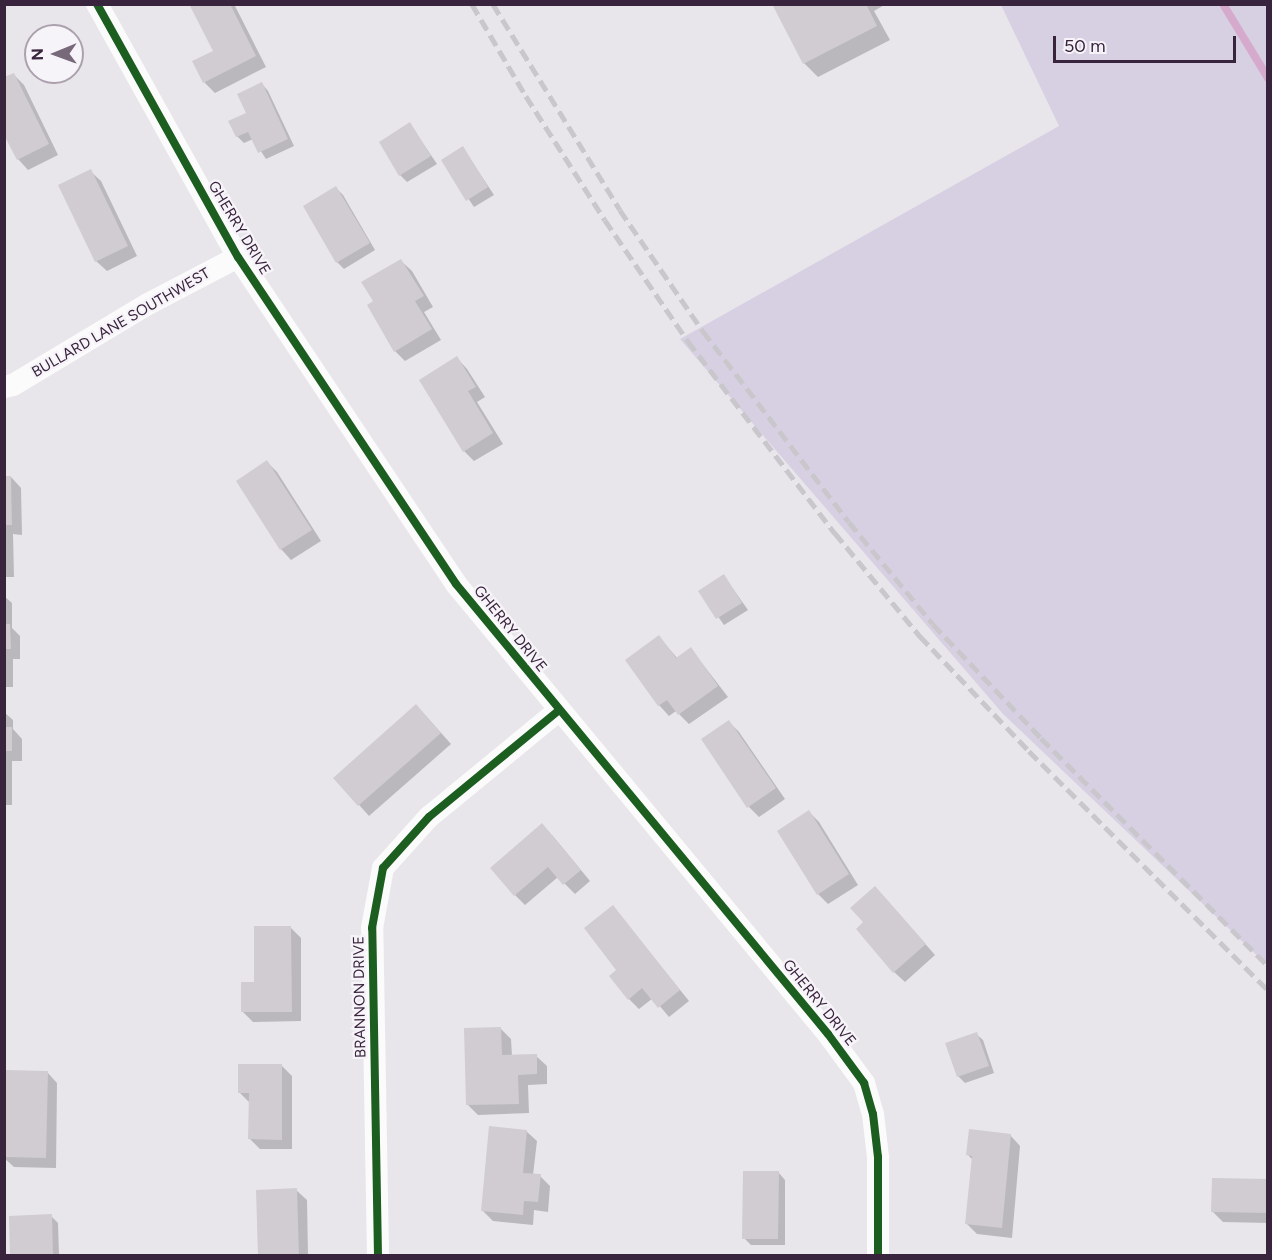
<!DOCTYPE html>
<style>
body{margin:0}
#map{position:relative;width:1272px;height:1260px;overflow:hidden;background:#e9e6eb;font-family:Figtree,sans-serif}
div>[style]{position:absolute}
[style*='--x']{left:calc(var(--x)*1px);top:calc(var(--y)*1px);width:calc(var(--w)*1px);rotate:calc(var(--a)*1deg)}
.green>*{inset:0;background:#d7d0e3}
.shadow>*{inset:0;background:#0003}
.stream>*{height:8px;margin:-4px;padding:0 4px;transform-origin:4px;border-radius:4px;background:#d6aacc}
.building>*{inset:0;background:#d0ccd2}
.minor>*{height:22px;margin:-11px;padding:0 11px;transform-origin:11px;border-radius:11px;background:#fcfbfc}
.rail>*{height:4.5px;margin-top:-2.25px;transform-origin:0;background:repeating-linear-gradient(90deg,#cac7cc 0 12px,transparent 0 18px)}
.cycleway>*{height:8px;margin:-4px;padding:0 4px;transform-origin:4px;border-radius:4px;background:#1b5e20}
span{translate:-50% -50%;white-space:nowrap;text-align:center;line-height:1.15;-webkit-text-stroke:4.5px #f7f4f9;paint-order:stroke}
.street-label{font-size:15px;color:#39243d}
.frame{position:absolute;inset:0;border:6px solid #39243d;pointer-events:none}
.north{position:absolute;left:24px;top:24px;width:60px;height:60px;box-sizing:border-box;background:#f7f4f9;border:2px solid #aba1ae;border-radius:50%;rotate:269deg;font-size:16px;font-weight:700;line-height:24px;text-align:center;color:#39243d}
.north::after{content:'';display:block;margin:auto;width:21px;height:27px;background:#77687a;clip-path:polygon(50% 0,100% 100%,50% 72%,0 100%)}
.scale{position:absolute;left:1053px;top:36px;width:183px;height:27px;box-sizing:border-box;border:3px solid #39243d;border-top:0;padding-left:8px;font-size:18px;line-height:21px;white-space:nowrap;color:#39243d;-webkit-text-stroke:4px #f7f4f9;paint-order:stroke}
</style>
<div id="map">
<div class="green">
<i style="clip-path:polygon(1001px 5px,1267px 5px,1267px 965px,1003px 714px,680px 339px,1059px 126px)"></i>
</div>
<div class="shadow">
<i style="clip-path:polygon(190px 4px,234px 4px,266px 67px,215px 93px,205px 83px,194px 62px,215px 52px)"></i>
<i style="clip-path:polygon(774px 4px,886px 4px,874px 11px,890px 40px,818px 77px,804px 63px)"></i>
<i style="clip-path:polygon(13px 74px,24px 85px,58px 155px,28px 170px,18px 159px)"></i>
<i style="clip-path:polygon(262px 84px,268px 91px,294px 146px,266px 159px,253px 139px,244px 143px,237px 136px)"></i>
<i style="clip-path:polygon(410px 124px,437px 164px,407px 182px,400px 175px)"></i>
<i style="clip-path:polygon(463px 148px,494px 195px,474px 207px,443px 161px)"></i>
<i style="clip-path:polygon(90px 171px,101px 181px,137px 256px,107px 271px,96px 261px)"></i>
<i style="clip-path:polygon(336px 188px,343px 195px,375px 250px,344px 269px,337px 262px)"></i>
<i style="clip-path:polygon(401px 261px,412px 271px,433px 307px,424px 312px,441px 340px,405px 361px,395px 351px,375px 302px)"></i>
<i style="clip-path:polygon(457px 358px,467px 369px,485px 397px,477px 402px,503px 444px,474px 461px,464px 451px)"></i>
<i style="clip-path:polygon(267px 462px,277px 472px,321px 541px,291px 560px,281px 549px,238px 481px)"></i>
<i style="clip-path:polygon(4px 477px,11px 477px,21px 488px,22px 535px,13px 534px,14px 577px,4px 577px)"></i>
<i style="clip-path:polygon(724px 576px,748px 610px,724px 625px,700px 591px)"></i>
<i style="clip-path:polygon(4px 596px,12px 603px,12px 628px,20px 636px,20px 659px,13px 659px,13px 687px,4px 687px)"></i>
<i style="clip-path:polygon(659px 637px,678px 659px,691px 649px,728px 697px,689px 724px,676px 711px,669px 716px,659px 705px)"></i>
<i style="clip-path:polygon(4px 712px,13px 720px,13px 729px,22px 739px,22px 761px,12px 761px,12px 805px,4px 805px)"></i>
<i style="clip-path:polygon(426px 716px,451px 744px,369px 816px,335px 778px)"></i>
<i style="clip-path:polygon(729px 722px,739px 732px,785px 799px,759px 817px,749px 807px)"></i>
<i style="clip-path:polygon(809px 812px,819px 822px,858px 885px,828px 904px,818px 894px)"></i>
<i style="clip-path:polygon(552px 835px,590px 881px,575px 894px,558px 877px,525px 905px,515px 895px)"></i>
<i style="clip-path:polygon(4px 859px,6px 887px,4px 887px)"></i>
<i style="clip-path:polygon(885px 898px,935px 955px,905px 982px,894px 972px,865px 922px)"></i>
<i style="clip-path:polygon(613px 907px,689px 1001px,669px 1017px,653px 998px,639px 1009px,629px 999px,618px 970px)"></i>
<i style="clip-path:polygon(291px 928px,301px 938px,301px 1021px,253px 1022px,242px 1011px,255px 983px)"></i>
<i style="clip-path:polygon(501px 1029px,511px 1039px,512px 1056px,536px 1056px,547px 1066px,547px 1084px,528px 1085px,529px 1113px,478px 1115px,468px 1105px)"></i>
<i style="clip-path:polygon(976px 1034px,983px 1040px,994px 1073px,965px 1083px,958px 1076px)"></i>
<i style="clip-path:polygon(281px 1065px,292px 1076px,292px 1149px,260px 1149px,250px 1139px,250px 1103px,239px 1092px)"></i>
<i style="clip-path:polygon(5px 1072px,47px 1072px,57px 1083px,56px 1168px,14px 1167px,4px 1158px)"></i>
<i style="clip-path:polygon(526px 1131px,537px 1141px,533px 1175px,540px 1176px,550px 1186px,548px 1212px,534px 1210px,533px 1225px,493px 1221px,483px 1211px)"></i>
<i style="clip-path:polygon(1010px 1135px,1020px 1146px,1012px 1238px,977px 1234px,967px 1224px,973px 1160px,968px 1155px)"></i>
<i style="clip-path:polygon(779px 1173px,785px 1180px,785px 1245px,751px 1245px,744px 1238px)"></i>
<i style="clip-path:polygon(1268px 1181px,1268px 1223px,1223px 1222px,1213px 1212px)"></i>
<i style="clip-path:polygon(296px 1190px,307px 1200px,308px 1256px,260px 1256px)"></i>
<i style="clip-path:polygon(51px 1216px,58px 1223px,59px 1256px,12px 1256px)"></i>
</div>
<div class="stream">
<i style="--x:1223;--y:4;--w:87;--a:58.7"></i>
</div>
<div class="building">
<i style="clip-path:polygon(189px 4px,230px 4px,256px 56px,203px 83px,192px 61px,213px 51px)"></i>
<i style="clip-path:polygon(772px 4px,866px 4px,877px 26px,803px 64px)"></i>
<i style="clip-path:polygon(14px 73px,49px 144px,17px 160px,4px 135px,4px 77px)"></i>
<i style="clip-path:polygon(262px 82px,288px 139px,258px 153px,248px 132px,236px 137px,228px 121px,246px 113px,237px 94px)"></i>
<i style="clip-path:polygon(410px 122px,431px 156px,399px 176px,379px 142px)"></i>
<i style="clip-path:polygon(463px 146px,488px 187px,466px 201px,441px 160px)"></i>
<i style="clip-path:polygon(91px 169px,128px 246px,95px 262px,58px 185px)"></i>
<i style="clip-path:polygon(336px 186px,370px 243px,336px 263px,303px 206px)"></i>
<i style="clip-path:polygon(401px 259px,424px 296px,415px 301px,432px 329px,394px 352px,367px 305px,373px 301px,361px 282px)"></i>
<i style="clip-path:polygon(457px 356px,476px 387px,468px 391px,493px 433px,463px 452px,419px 380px)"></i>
<i style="clip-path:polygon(267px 460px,312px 530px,280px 550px,236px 481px)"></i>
<i style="clip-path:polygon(4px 476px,11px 476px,12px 525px,4px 525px)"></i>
<i style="clip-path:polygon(724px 574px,742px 603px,716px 619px,698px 591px)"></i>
<i style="clip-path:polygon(4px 624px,10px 624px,11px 649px,4px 649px)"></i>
<i style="clip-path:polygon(659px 635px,676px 658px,691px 647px,718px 686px,678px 715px,667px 700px,658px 706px,625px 660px)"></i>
<i style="clip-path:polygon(416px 704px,441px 733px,358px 806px,333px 778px)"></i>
<i style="clip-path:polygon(729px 720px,776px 788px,747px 808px,701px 739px)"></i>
<i style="clip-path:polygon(4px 727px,12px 727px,12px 751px,4px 751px)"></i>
<i style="clip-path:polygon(809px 810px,849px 874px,817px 895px,777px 831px)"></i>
<i style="clip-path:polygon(542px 823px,581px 870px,563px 885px,548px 867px,514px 896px,490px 868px)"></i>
<i style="clip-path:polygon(875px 886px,926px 944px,893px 973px,856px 929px,863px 922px,850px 908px)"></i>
<i style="clip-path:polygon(613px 905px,680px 990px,658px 1008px,642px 988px,628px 1000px,609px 976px,616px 970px,584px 928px)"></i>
<i style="clip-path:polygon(254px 926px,291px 926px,292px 1012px,241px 1012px,241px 982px,254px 982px)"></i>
<i style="clip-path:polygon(501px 1027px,502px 1055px,537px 1054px,537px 1074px,518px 1075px,519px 1104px,466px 1105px,464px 1028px)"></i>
<i style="clip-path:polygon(977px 1032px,989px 1066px,957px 1077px,945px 1043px)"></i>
<i style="clip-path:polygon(238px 1064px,282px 1064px,282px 1140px,248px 1139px,249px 1093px,238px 1093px)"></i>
<i style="clip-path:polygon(5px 1070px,48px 1071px,46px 1158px,5px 1157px)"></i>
<i style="clip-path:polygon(489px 1126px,527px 1130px,523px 1173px,541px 1174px,538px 1202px,524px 1201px,523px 1215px,481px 1211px)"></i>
<i style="clip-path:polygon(969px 1129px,1011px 1134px,1002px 1228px,965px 1224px,972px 1156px,966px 1155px)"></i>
<i style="clip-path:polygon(743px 1171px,779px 1171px,778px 1239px,742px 1239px)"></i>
<i style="clip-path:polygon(1212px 1178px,1268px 1179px,1268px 1213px,1211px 1212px)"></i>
<i style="clip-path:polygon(297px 1188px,299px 1256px,258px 1256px,256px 1190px)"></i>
<i style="clip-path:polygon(52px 1214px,53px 1256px,10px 1256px,9px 1216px)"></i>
</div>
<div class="minor">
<i style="--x:97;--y:4;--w:290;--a:60.9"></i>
<i style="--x:238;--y:257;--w:393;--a:56.3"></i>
<i style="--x:456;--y:584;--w:584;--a:50.42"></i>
<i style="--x:828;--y:1034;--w:61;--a:53.7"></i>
<i style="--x:864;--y:1083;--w:32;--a:74"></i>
<i style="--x:873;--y:1114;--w:43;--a:83.4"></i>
<i style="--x:878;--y:1157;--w:99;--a:90"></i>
<i style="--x:4;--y:387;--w:9;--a:-13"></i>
<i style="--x:13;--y:385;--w:157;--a:-31"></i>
<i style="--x:148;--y:304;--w:102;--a:-27.6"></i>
<i style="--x:378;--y:1256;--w:328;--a:-91"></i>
<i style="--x:372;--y:928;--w:61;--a:-79.6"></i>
<i style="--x:383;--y:868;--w:69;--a:-48"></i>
<i style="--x:429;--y:817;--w:167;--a:-39.4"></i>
</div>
<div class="rail">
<i style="--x:472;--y:4;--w:107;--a:59.6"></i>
<i style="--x:526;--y:96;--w:147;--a:57.5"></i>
<i style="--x:605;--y:220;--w:147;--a:55.6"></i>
<i style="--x:688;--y:341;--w:242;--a:52.6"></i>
<i style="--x:835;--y:533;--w:134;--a:50.5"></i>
<i style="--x:920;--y:636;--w:158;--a:46.5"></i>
<i style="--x:1029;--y:751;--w:338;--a:45"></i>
<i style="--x:493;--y:4;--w:242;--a:58.3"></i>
<i style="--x:620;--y:210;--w:147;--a:55.6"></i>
<i style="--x:703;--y:331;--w:240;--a:52.6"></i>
<i style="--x:849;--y:522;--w:132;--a:50.5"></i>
<i style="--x:933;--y:624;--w:157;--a:46.5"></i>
<i style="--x:1041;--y:738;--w:322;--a:45.1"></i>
</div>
<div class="cycleway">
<i style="--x:97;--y:4;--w:290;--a:60.9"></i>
<i style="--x:238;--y:257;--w:393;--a:56.3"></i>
<i style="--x:456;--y:584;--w:584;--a:50.42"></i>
<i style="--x:828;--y:1034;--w:61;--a:53.7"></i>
<i style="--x:864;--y:1083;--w:32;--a:74"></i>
<i style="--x:873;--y:1114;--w:43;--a:83.4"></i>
<i style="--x:878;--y:1157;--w:99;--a:90"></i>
<i style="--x:378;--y:1256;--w:328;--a:-91"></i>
<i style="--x:372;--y:928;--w:61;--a:-79.6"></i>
<i style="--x:383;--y:868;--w:69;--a:-48"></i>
<i style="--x:429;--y:817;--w:167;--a:-39.4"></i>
</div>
<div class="street-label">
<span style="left:239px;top:228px;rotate:59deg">GHERRY DRIVE</span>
<span style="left:121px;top:323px;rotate:-30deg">BULLARD LANE SOUTHWEST</span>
<span style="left:510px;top:629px;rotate:51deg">GHERRY DRIVE</span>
<span style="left:360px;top:997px;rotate:-91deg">BRANNON DRIVE</span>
<span style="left:819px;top:1003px;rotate:51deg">GHERRY DRIVE</span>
</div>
<div class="frame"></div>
<div class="north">N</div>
<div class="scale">50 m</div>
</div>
